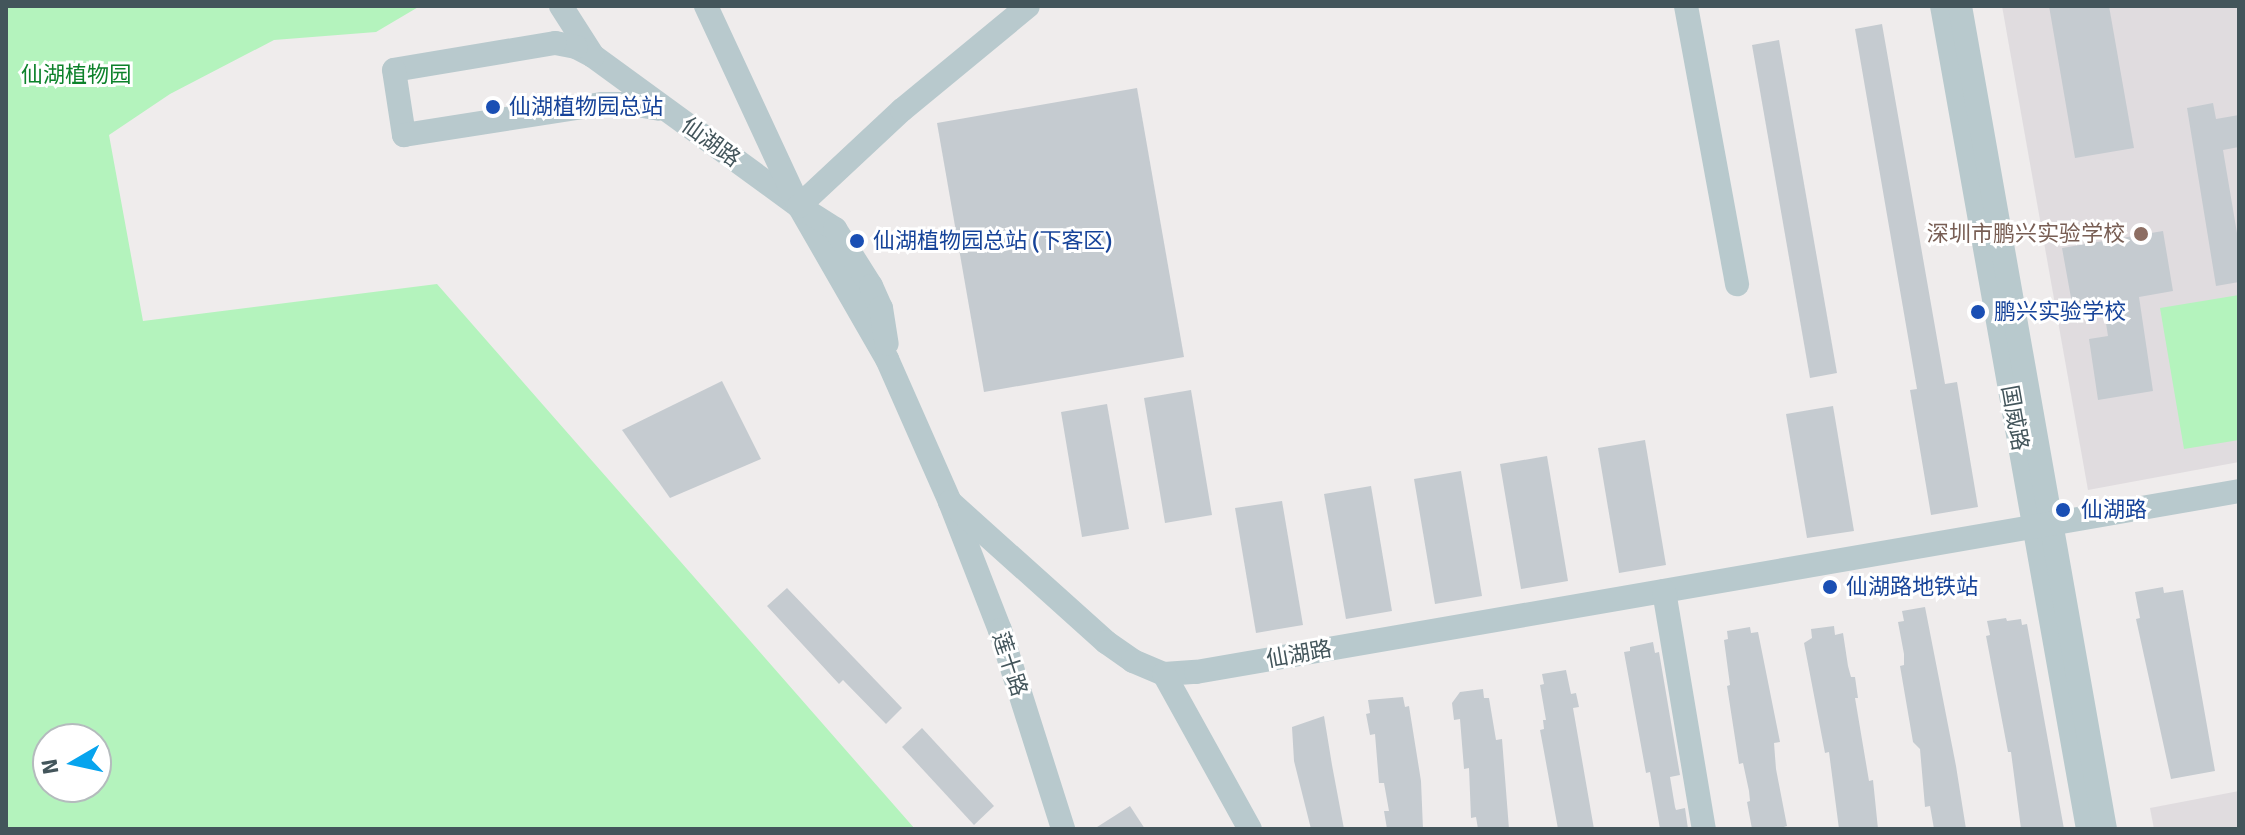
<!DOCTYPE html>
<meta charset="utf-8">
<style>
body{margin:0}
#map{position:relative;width:2245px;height:835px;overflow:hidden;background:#efecec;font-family:Signika,"Noto Sans SC",sans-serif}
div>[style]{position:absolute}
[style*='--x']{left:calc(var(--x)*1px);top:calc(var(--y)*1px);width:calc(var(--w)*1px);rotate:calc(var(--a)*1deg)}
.education>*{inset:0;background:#e0dcdf}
.green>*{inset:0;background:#b4f3bd}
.building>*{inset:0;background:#c5cbd0}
.minor>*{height:24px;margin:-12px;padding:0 12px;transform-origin:12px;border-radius:12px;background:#b8c9cd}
.dots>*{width:22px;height:22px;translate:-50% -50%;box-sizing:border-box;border:4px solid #fff;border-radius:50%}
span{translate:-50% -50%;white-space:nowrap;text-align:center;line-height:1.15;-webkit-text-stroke:6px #fff;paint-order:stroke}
.park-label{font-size:22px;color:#0d822b}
.transit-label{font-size:22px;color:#164399}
.left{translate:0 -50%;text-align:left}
.street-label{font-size:22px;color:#43555b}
.education-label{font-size:22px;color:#785e54}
.right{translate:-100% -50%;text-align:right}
.frame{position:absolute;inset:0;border:8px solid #43555b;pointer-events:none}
.north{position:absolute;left:32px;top:723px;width:80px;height:80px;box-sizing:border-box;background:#fff;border:2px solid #b4bbbd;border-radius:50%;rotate:261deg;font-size:22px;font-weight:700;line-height:32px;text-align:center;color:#43555b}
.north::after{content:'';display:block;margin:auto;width:28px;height:36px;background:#07a4ee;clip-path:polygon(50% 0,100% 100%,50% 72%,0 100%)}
</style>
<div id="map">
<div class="education">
<i style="clip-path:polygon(2002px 6px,2239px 6px,2239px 462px,2088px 490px)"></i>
<i style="clip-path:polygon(2239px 791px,2239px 829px,2154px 829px,2150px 808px)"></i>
</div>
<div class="green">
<i style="clip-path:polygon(evenodd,6px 6px,420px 6px,376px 32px,274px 40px,170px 94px,109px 135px,143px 321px,437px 284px,915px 829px,6px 829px,6px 6px,96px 739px,96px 787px,48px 787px,48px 739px,96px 739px)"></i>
<i style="clip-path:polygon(2239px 295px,2239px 440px,2184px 449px,2160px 308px)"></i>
</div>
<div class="building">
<i style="clip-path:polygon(2049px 6px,2109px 6px,2134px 148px,2075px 158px)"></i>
<i style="clip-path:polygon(1882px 24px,1945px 384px,1957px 382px,1978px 507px,1931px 515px,1910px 390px,1917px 389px,1855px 29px)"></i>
<i style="clip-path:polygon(1779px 40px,1837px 373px,1810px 378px,1752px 45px)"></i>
<i style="clip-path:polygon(1137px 88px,1184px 357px,984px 392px,937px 123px)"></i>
<i style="clip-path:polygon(2213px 103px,2216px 119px,2239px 115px,2239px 147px,2223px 150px,2239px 245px,2239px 282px,2216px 286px,2187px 108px)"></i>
<i style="clip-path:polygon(2163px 231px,2173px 291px,2139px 297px,2153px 391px,2098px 400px,2089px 339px,2108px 336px,2103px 304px,2073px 309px,2062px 248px)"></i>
<i style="clip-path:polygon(722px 381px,761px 459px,670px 498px,622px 430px)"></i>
<i style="clip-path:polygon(1191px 390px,1212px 515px,1165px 523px,1144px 398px)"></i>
<i style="clip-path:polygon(1107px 404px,1129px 529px,1082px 537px,1061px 412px)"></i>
<i style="clip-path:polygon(1833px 406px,1854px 531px,1807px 538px,1786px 414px)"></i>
<i style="clip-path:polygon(1645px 440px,1666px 565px,1619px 573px,1598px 448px)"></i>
<i style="clip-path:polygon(1547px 456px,1568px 581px,1521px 589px,1500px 464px)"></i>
<i style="clip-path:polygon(1461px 471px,1482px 596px,1435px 604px,1414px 479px)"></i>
<i style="clip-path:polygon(1371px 486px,1392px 611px,1346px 619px,1324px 494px)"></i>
<i style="clip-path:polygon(1282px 501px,1303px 625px,1256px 633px,1235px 508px)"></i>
<i style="clip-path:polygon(2163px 587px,2164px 593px,2183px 590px,2215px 771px,2171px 779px,2136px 619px,2140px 618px,2135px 592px)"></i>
<i style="clip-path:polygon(787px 588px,902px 708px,886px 724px,843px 680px,839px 684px,767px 606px)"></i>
<i style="clip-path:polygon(1925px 607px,1956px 766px,1966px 829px,1934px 829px,1930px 806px,1925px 807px,1920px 749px,1913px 742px,1900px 666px,1904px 665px,1904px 654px,1898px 622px,1904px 621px,1902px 611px)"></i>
<i style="clip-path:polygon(2006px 618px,2007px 621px,2021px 619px,2022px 625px,2027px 624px,2064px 829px,2021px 829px,2011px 752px,2008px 752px,1986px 636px,1990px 635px,1987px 621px)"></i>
<i style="clip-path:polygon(1834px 626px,1835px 635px,1843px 633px,1848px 666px,1851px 677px,1855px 677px,1858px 698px,1855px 698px,1869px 781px,1873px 780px,1878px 829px,1839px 829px,1829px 752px,1825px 753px,1804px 643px,1812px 638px,1811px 629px)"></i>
<i style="clip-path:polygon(1750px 627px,1751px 633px,1758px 632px,1780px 742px,1774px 743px,1776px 769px,1787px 826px,1777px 829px,1752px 829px,1747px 802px,1750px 801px,1749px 791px,1743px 763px,1739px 764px,1727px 686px,1730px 685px,1724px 640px,1728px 639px,1727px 631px)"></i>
<i style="clip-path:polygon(1653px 642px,1655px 653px,1659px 652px,1680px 775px,1670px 777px,1675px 807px,1676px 810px,1685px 808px,1688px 829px,1660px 829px,1650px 772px,1646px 773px,1624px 652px,1630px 651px,1630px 647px)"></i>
<i style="clip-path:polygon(1566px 670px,1571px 694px,1576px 693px,1579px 707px,1573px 708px,1594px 829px,1558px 829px,1545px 757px,1540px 730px,1544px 729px,1543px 720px,1546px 720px,1540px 685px,1544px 684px,1542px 674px)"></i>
<i style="clip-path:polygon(1483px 689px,1484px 698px,1489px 698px,1496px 740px,1502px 739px,1509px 829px,1478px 829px,1476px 817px,1471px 818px,1469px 768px,1464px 769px,1460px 719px,1454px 720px,1452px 703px,1460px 692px)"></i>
<i style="clip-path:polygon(1403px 697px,1405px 707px,1409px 706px,1421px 781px,1423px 829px,1387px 829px,1384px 811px,1389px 811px,1384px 783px,1379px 783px,1375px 734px,1370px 735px,1366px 714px,1370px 713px,1368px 700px)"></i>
<i style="clip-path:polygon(1324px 716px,1332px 765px,1344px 829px,1311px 829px,1294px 761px,1292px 727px)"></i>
<i style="clip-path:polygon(922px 728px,994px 806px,974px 825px,902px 747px)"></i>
<i style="clip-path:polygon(1130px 806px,1145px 829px,1094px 829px)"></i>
</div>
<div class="minor">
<i style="--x:561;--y:6;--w:59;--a:57.4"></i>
<i style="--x:593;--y:56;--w:255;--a:36.1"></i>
<i style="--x:799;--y:206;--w:177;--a:60.1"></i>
<i style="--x:887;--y:359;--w:156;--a:66.2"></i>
<i style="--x:950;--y:502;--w:137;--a:68.7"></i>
<i style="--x:1000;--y:630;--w:209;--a:72.4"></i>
<i style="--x:706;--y:6;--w:221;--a:65.1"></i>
<i style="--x:799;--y:206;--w:43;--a:32.6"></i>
<i style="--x:835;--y:229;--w:67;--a:57.7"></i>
<i style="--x:871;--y:286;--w:24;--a:66"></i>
<i style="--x:881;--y:308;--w:36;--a:81"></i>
<i style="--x:1686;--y:6;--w:283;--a:79.6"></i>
<i style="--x:1942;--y:6;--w:836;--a:79.94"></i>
<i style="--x:1960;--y:6;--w:836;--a:80.01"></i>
<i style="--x:593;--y:56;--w:19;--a:-152"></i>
<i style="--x:576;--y:47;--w:21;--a:-169"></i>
<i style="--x:555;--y:43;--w:163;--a:170.5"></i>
<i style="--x:394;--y:70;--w:66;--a:81.3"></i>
<i style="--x:404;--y:135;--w:201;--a:-8.9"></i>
<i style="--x:603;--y:104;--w:29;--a:0"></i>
<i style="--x:632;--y:104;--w:27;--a:10"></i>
<i style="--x:799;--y:206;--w:141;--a:-43"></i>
<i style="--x:902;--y:110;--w:163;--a:-39.5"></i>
<i style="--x:950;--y:502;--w:210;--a:41.9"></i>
<i style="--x:1106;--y:642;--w:33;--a:35"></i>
<i style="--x:1133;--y:661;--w:34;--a:23"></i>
<i style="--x:1164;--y:674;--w:32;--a:-4"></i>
<i style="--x:1196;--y:672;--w:1059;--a:-9.84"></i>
<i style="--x:1664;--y:591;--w:241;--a:80.5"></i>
<i style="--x:1164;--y:674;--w:177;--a:61"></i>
</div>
<div class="dots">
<i style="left:493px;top:107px;background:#1a4fb4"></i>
<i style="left:2141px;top:234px;background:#8d6e63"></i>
<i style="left:857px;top:241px;background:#1a4fb4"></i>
<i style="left:1978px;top:312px;background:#1a4fb4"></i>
<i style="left:2063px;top:510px;background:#1a4fb4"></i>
<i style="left:1830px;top:587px;background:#1a4fb4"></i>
</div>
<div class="park-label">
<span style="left:76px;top:75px">仙湖植物园</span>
</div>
<div class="transit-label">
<span class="left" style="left:509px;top:107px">仙湖植物园总站</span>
<span class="left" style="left:873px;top:241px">仙湖植物园总站 (下客区)</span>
<span class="left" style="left:1994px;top:312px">鹏兴实验学校</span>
<span class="left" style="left:2081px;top:510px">仙湖路</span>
<span class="left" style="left:1846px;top:587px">仙湖路地铁站</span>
</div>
<div class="street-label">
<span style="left:711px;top:142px;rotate:36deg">仙湖路</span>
<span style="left:2015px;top:418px;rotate:80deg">国威路</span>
<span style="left:1299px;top:654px;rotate:-10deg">仙湖路</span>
<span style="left:1010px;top:664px;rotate:72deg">莲十路</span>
</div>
<div class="education-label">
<span class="right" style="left:2125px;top:234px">深圳市鹏兴实验学校</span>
</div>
<div class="frame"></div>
<div class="north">N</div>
</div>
